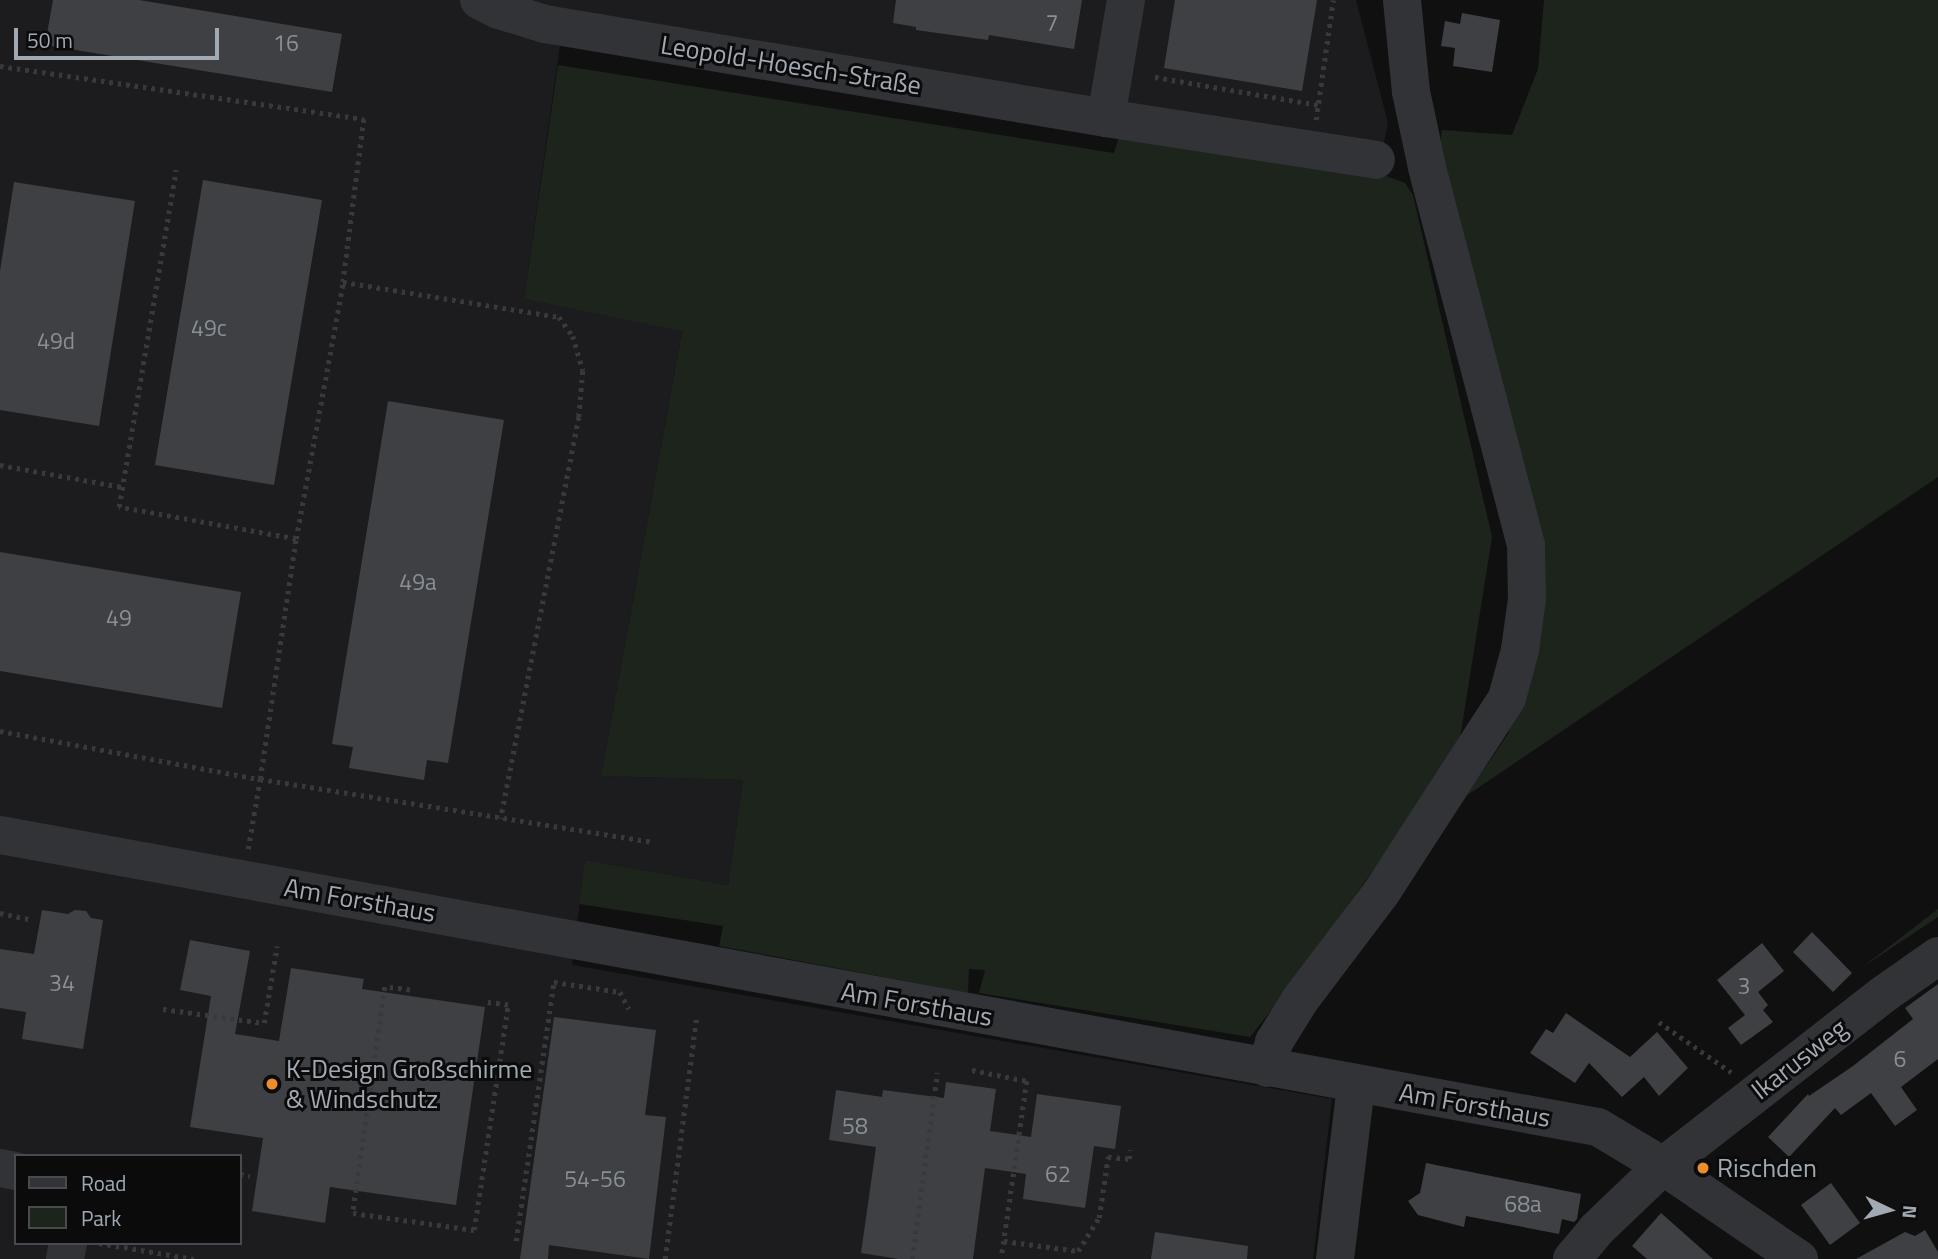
<!DOCTYPE html>
<meta charset="utf-8">
<style>
body{margin:0}
#map{position:relative;width:1938px;height:1259px;overflow:hidden;background:#101011;font-family:"Titillium Web",sans-serif}
div>[style]{position:absolute}
[style*='--x']{left:calc(var(--x)*1px);top:calc(var(--y)*1px);width:calc(var(--w)*1px);rotate:calc(var(--a)*1deg)}
.built>*{inset:0;background:#1c1c1e}
.green>*{inset:0;background:#1c241c}
.building>*{inset:0;background:#3f4044}
.path>*{height:4.5px;margin-top:-2.25px;transform-origin:0;background:repeating-linear-gradient(90deg,#373a3d 0 3.5px,transparent 0 8.5px)}
.minor>*{height:38px;margin:-19px;padding:0 19px;transform-origin:19px;border-radius:19px;background:#313336}
.dots>*{width:19px;height:19px;translate:-50% -50%;box-sizing:border-box;border:4px solid #0b0b0c;border-radius:50%}
span{translate:-50% -50%;white-space:nowrap;text-align:center;line-height:1.15;-webkit-text-stroke:6px #0b0b0c;paint-order:stroke}
.number-label{font-size:23px;color:#888f96}
.number-label span{-webkit-text-stroke-width:0}
.street-label{font-size:26px;color:#a1a9b2}
.poi-label{font-size:26px;color:#a1a9b2}
.left{translate:0 -50%;text-align:left}
.legend{position:absolute;left:14px;top:1154px;width:228px;height:91px;box-sizing:border-box;background:#0b0b0c;border:2px solid #474a4e;margin:0;padding:9px 12px;list-style:none;font-size:21px;color:#a1a9b2}
.legend li{display:flex;align-items:center;gap:14px;height:35px}
.legend b{width:35px;border:2px solid #474a4e}
.north{position:absolute;left:1854px;top:1175px;width:70px;height:70px;-webkit-text-stroke:5px #0b0b0c;paint-order:stroke;rotate:95deg;font-size:19px;font-weight:700;line-height:28px;text-align:center;color:#a1a9b2}
.north::after{content:'';display:block;margin:auto;width:24px;height:32px;background:#a1a9b2;clip-path:polygon(50% 0,100% 100%,50% 72%,0 100%)}
.scale{position:absolute;left:14px;top:28px;width:205px;height:32px;box-sizing:border-box;border:4px solid #a1a9b2;border-top:0;padding-left:9px;font-size:21px;line-height:24px;white-space:nowrap;color:#a1a9b2;-webkit-text-stroke:5px #0b0b0c;paint-order:stroke}
</style>
<div id="map">
<div class="built">
<i style="clip-path:polygon(evenodd,0 0,1356px 0,1388px 123px,1383px 147px,565px 10px,524px 299px,682px 330px,601px 776px,743px 780px,728px 885px,585px 860px,572px 965px,1332px 1099px,1313px 1259px,0 1259px,0 0,16px 1156px,240px 1156px,240px 1243px,16px 1243px,16px 1156px)"></i>
</div>
<div class="green">
<i style="clip-path:polygon(1544px 0,1938px 0,1938px 477px,1466px 796px,1508px 734px,1536px 651px,1439px 152px,1442px 130px,1512px 135px,1538px 69px)"></i>
<i style="clip-path:polygon(558px 65px,1114px 153px,1120px 133px,1381px 174px,1405px 183px,1413px 195px,1492px 537px,1458px 751px,1286px 992px,1250px 1037px,979px 993px,985px 970px,969px 969px,968px 993px,719px 946px,723px 926px,579px 904px,585px 860px,728px 885px,743px 780px,601px 776px,682px 331px,524px 299px)"></i>
<i style="clip-path:polygon(1938px 909px,1938px 917px,1860px 969px)"></i>
</div>
<div class="building">
<i style="clip-path:polygon(53px 0,139px 0,342px 34px,332px 92px,45px 45px)"></i>
<i style="clip-path:polygon(896px 0,1082px 0,1074px 49px,989px 35px,988px 40px,916px 30px,916px 27px,893px 23px)"></i>
<i style="clip-path:polygon(1175px 0,1317px 0,1302px 91px,1164px 68px)"></i>
<i style="clip-path:polygon(1462px 13px,1500px 20px,1492px 72px,1453px 66px,1455px 48px,1441px 46px,1445px 21px,1460px 24px)"></i>
<i style="clip-path:polygon(203px 180px,322px 200px,274px 485px,155px 465px)"></i>
<i style="clip-path:polygon(14px 182px,135px 201px,99px 426px,0 410px,0 271px)"></i>
<i style="clip-path:polygon(388px 401px,504px 420px,448px 763px,427px 760px,424px 780px,349px 768px,353px 747px,332px 744px)"></i>
<i style="clip-path:polygon(0 552px,241px 592px,222px 708px,0 671px)"></i>
<i style="clip-path:polygon(42px 910px,68px 914px,75px 910px,86px 911px,91px 918px,103px 920px,83px 1049px,22px 1039px,26px 1012px,0 1008px,0 949px,34px 954px)"></i>
<i style="clip-path:polygon(1812px 932px,1852px 973px,1833px 992px,1793px 952px)"></i>
<i style="clip-path:polygon(190px 940px,250px 951px,235px 1034px,279px 1041px,291px 968px,364px 979px,362px 989px,485px 1007px,456px 1205px,330px 1187px,325px 1223px,252px 1211px,263px 1138px,190px 1127px,211px 996px,180px 990px)"></i>
<i style="clip-path:polygon(1762px 943px,1784px 971px,1758px 992px,1768px 1005px,1763px 1010px,1773px 1022px,1741px 1045px,1728px 1028px,1745px 1015px,1717px 980px)"></i>
<i style="clip-path:polygon(1938px 984px,1938px 1059px,1901px 1087px,1917px 1110px,1895px 1126px,1871px 1093px,1841px 1115px,1835px 1108px,1789px 1157px,1768px 1137px,1808px 1094px,1809px 1096px,1853px 1066px,1913px 1019px,1905px 1008px)"></i>
<i style="clip-path:polygon(1566px 1013px,1630px 1057px,1657px 1032px,1688px 1068px,1659px 1096px,1644px 1077px,1622px 1097px,1589px 1063px,1575px 1083px,1530px 1053px,1546px 1029px,1553px 1033px)"></i>
<i style="clip-path:polygon(554px 1017px,656px 1030px,645px 1115px,666px 1117px,649px 1259px,549px 1245px,548px 1259px,520px 1259px)"></i>
<i style="clip-path:polygon(946px 1082px,996px 1089px,990px 1131px,1031px 1137px,1037px 1094px,1121px 1106px,1115px 1149px,1094px 1146px,1085px 1208px,1023px 1199px,1026px 1174px,985px 1168px,973px 1259px,899px 1259px,861px 1253px,876px 1147px,829px 1140px,836px 1090px,882px 1097px,883px 1090px,944px 1098px)"></i>
<i style="clip-path:polygon(1426px 1163px,1581px 1194px,1577px 1219px,1574px 1222px,1562px 1219px,1559px 1234px,1466px 1216px,1464px 1227px,1418px 1215px,1408px 1201px,1420px 1193px)"></i>
<i style="clip-path:polygon(1831px 1183px,1860px 1223px,1830px 1245px,1801px 1205px)"></i>
<i style="clip-path:polygon(1661px 1213px,1713px 1259px,1647px 1259px,1632px 1246px)"></i>
<i style="clip-path:polygon(1925px 1230px,1938px 1252px,1938px 1259px,1856px 1259px,1905px 1232px,1915px 1236px)"></i>
<i style="clip-path:polygon(1155px 1232px,1248px 1246px,1247px 1259px,1151px 1259px)"></i>
</div>
<div class="path">
<i style="--x:0;--y:66;--w:368;--a:8.3"></i>
<i style="--x:364;--y:119;--w:164;--a:97.3"></i>
<i style="--x:1155;--y:77;--w:165;--a:9.7"></i>
<i style="--x:1316;--y:120;--w:121;--a:-81.9"></i>
<i style="--x:0;--y:465;--w:124;--a:10.2"></i>
<i style="--x:296;--y:539;--w:261;--a:-79.6"></i>
<i style="--x:343;--y:282;--w:219;--a:9.2"></i>
<i style="--x:559;--y:317;--w:24;--a:54"></i>
<i style="--x:573;--y:336;--w:36;--a:74"></i>
<i style="--x:583;--y:371;--w:46;--a:95"></i>
<i style="--x:579;--y:417;--w:409;--a:101"></i>
<i style="--x:0;--y:731;--w:264;--a:10.5"></i>
<i style="--x:260;--y:779;--w:243;--a:-81.5"></i>
<i style="--x:296;--y:539;--w:180;--a:-169.8"></i>
<i style="--x:119;--y:507;--w:342;--a:-80.4"></i>
<i style="--x:248;--y:849;--w:71;--a:-80.3"></i>
<i style="--x:260;--y:779;--w:398;--a:9.1"></i>
<i style="--x:0;--y:913;--w:29;--a:12"></i>
<i style="--x:410;--y:990;--w:25;--a:-173"></i>
<i style="--x:385;--y:987;--w:228;--a:98.1"></i>
<i style="--x:353;--y:1213;--w:122;--a:8"></i>
<i style="--x:474;--y:1230;--w:228;--a:-81.4"></i>
<i style="--x:508;--y:1005;--w:25;--a:-173"></i>
<i style="--x:163;--y:1009;--w:102;--a:7.9"></i>
<i style="--x:264;--y:1023;--w:78;--a:-80.4"></i>
<i style="--x:1659;--y:1022;--w:88;--a:34.8"></i>
<i style="--x:972;--y:1070;--w:56;--a:11.3"></i>
<i style="--x:1027;--y:1081;--w:176;--a:98.2"></i>
<i style="--x:240;--y:1174;--w:10;--a:11"></i>
<i style="--x:516;--y:1241;--w:262;--a:-81.7"></i>
<i style="--x:554;--y:982;--w:67;--a:8.6"></i>
<i style="--x:620;--y:992;--w:19;--a:62"></i>
<i style="--x:1004;--y:1241;--w:75;--a:7.7"></i>
<i style="--x:1078;--y:1251;--w:39;--a:-58"></i>
<i style="--x:1099;--y:1218;--w:62;--a:-81.6"></i>
<i style="--x:1108;--y:1157;--w:21;--a:5"></i>
<i style="--x:1129;--y:1159;--w:9;--a:-84"></i>
<i style="--x:99;--y:1243;--w:96;--a:9.6"></i>
<i style="--x:665;--y:1259;--w:242;--a:-82.6"></i>
<i style="--x:912;--y:1259;--w:188;--a:-82.3"></i>
</div>
<div class="minor">
<i style="--x:479;--y:0;--w:22;--a:27"></i>
<i style="--x:499;--y:10;--w:48;--a:16.9"></i>
<i style="--x:545;--y:24;--w:569;--a:9.51"></i>
<i style="--x:1106;--y:118;--w:120;--a:-80.4"></i>
<i style="--x:1106;--y:118;--w:273;--a:8.8"></i>
<i style="--x:0;--y:835;--w:1624;--a:10.36"></i>
<i style="--x:1598;--y:1127;--w:76;--a:31"></i>
<i style="--x:1663;--y:1166;--w:165;--a:34.4"></i>
<i style="--x:1267;--y:1068;--w:27;--a:-75"></i>
<i style="--x:1274;--y:1042;--w:49;--a:-58.2"></i>
<i style="--x:1300;--y:1000;--w:134;--a:-52.9"></i>
<i style="--x:1381;--y:893;--w:232;--a:-57.1"></i>
<i style="--x:1507;--y:698;--w:50;--a:-74.8"></i>
<i style="--x:1520;--y:650;--w:51;--a:-82.2"></i>
<i style="--x:1527;--y:599;--w:54;--a:-91.1"></i>
<i style="--x:1526;--y:545;--w:391;--a:-104.7"></i>
<i style="--x:1427;--y:167;--w:77;--a:-102"></i>
<i style="--x:1411;--y:92;--w:92;--a:-95.6"></i>
<i style="--x:0;--y:1168;--w:16;--a:11"></i>
<i style="--x:65;--y:1259;--w:16;--a:-79"></i>
<i style="--x:1335;--y:1259;--w:175;--a:-83.1"></i>
<i style="--x:1572;--y:1259;--w:38;--a:-50"></i>
<i style="--x:1596;--y:1230;--w:93;--a:-43.7"></i>
<i style="--x:1663;--y:1166;--w:280;--a:-37.9"></i>
<i style="--x:1884;--y:994;--w:66;--a:-35.1"></i>
</div>
<div class="dots">
<i style="left:272px;top:1084px;background:#ed8e2c"></i>
<i style="left:1703px;top:1168px;background:#ed8e2c"></i>
</div>
<div class="number-label">
<span style="left:1052px;top:23px">7</span>
<span style="left:286px;top:43px">16</span>
<span style="left:209px;top:328px">49c</span>
<span style="left:56px;top:341px">49d</span>
<span style="left:418px;top:582px">49a</span>
<span style="left:119px;top:618px">49</span>
<span style="left:62px;top:983px">34</span>
<span style="left:1744px;top:986px">3</span>
<span style="left:1900px;top:1059px">6</span>
<span style="left:855px;top:1126px">58</span>
<span style="left:1058px;top:1174px">62</span>
<span style="left:595px;top:1179px">54-56</span>
<span style="left:1523px;top:1204px">68a</span>
</div>
<div class="street-label">
<span style="left:791px;top:65px;rotate:9deg">Leopold-Hoesch-Straße</span>
<span style="left:360px;top:900px;rotate:10deg">Am Forsthaus</span>
<span style="left:917px;top:1004px;rotate:10deg">Am Forsthaus</span>
<span style="left:1799px;top:1059px;rotate:-38deg">Ikarusweg</span>
<span style="left:1475px;top:1105px;rotate:10deg">Am Forsthaus</span>
</div>
<div class="poi-label">
<span class="left" style="left:286px;top:1084px">K-Design Großschirme<br>&amp; Windschutz</span>
<span class="left" style="left:1717px;top:1168px">Rischden</span>
</div>
<ul class="legend">
<li><b style="height:9px;background:#313336"></b>Road</li>
<li><b style="height:19px;background:#1c241c"></b>Park</li>
</ul>
<div class="north">N</div>
<div class="scale">50 m</div>
</div>
